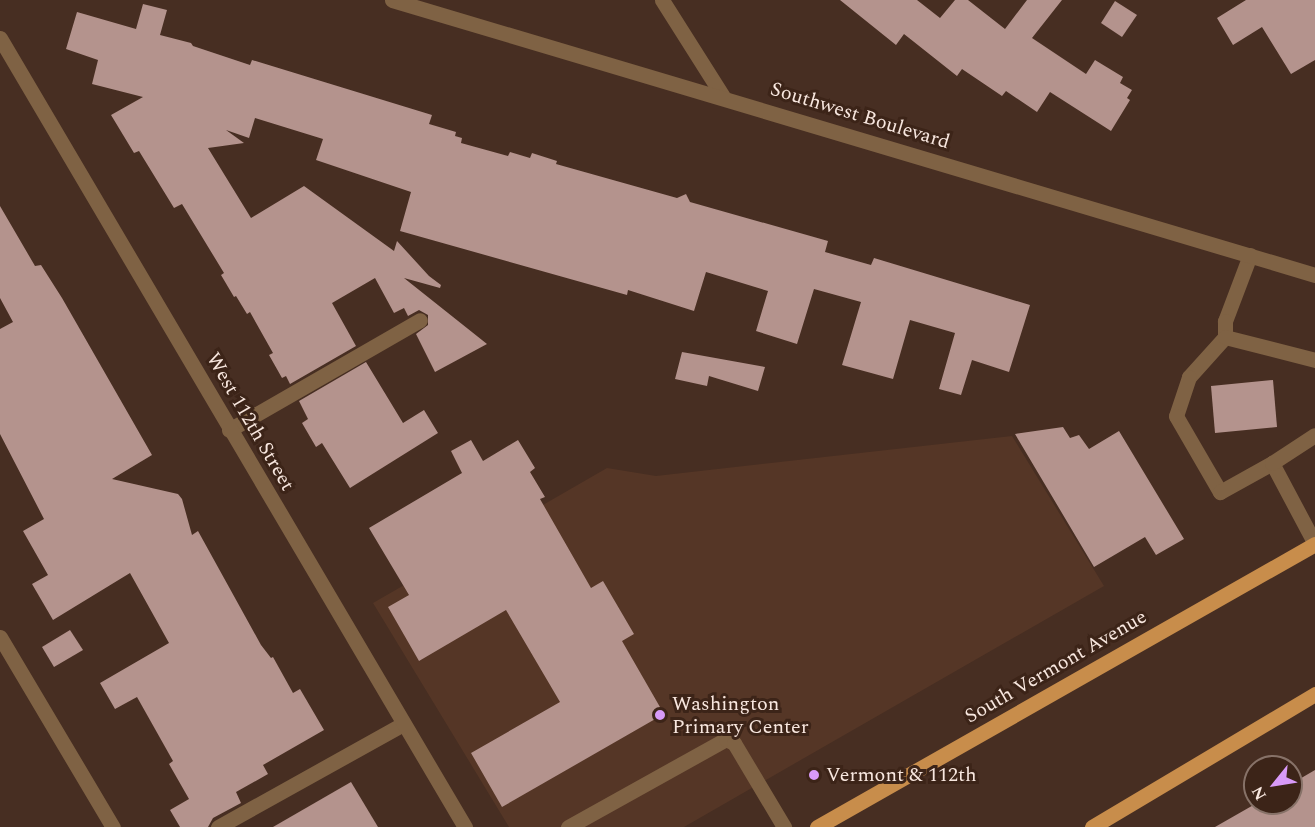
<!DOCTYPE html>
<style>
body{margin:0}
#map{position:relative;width:1315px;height:827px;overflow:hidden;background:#472e22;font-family:Spectral,serif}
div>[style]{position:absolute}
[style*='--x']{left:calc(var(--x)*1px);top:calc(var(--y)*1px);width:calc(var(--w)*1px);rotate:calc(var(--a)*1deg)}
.built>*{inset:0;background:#553626}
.building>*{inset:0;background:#b4938d}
.service>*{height:15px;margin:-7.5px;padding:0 7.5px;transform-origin:7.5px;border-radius:7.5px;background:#7f6244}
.minor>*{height:15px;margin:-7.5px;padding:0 7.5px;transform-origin:7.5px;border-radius:7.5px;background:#7f6244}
.tertiary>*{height:15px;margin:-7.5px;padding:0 7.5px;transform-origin:7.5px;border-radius:7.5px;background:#7f6244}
.primary>*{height:15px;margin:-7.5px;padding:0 7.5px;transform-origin:7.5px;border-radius:7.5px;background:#c88d4b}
.dots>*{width:16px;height:16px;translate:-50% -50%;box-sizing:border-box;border:3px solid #3c2418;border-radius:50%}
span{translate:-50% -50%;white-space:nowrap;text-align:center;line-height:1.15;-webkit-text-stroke:6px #3c2418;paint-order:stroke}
.street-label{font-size:20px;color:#f8e7df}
.poi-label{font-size:20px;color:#f8e7df}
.left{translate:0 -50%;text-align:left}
.north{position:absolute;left:1243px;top:755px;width:60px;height:60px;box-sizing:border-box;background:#3c2418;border:2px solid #877268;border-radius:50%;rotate:240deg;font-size:16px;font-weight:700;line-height:24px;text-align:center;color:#f8e7df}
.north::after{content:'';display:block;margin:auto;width:21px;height:27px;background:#d89af8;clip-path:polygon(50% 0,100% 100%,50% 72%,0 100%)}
</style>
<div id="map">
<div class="built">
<i style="clip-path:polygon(1012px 436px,1104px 586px,684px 827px,509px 827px,373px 603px,607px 468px,656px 476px)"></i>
</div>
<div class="building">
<i style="clip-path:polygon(840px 0,917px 0,940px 18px,955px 0,968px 0,1005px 29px,1027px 0,1062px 0,1032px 38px,1086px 74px,1095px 60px,1123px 77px,1120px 83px,1132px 90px,1127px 98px,1130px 100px,1111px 131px,1050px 92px,1037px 112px,1006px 91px,1002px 96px,962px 69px,957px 76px,904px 34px,896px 45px)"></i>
<i style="clip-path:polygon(1246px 0,1315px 0,1315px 60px,1291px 74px,1262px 27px,1233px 45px,1217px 18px)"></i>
<i style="clip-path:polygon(1115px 1px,1137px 15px,1122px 37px,1101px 23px)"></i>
<i style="clip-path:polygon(143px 4px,167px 10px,160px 35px,191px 43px,193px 46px,250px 65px,252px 60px,432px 115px,429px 124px,456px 132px,455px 136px,462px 138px,461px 143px,508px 156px,510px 152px,530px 158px,532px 153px,557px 161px,556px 164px,677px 198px,686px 194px,690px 202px,828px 241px,825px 252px,871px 265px,874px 258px,1030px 305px,1009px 372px,972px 360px,961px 395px,939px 389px,955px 333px,910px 320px,893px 379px,842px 365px,861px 302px,814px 289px,797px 344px,756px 331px,768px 291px,706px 272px,694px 311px,628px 290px,627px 295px,400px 231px,411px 192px,316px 160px,323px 139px,255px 118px,249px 138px,226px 130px,244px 143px,208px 148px,251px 218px,304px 186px,394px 251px,397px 241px,429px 276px,441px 285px,440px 288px,404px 278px,487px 344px,435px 372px,416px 334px,428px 325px,428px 315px,419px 310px,408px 316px,404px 308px,394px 313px,375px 278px,332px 303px,356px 346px,290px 384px,286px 376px,282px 378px,269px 355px,273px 353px,250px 312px,247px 314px,236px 296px,234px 297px,221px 275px,224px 273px,182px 204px,174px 208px,139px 151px,134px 153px,111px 115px,143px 97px,92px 84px,98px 60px,66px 49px,77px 12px,136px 29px)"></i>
<i style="clip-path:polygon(0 206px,35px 266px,41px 265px,62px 298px,152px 455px,112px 479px,178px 494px,182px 499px,192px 535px,198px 531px,261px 645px,271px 658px,273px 657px,293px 693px,300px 689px,324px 730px,263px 765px,268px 774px,236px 792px,241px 803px,213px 818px,208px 827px,180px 827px,170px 810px,189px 799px,169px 764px,173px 761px,137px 697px,115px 709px,100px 683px,169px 643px,130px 573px,53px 620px,32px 584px,48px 575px,23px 531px,44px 519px,0 434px,0 329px,13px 322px,0 298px)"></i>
<i style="clip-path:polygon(682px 352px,765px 367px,758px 391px,709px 376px,707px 386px,675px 379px)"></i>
<i style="clip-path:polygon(366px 362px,403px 423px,424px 410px,438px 433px,350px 488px,322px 443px,316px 447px,302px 423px,308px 419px,299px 401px)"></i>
<i style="clip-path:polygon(1273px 380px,1277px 427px,1215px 433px,1211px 386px)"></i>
<i style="clip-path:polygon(1063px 427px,1070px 438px,1079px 435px,1089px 449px,1119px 431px,1184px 539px,1156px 555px,1145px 537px,1094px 567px,1015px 434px)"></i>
<i style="clip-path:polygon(471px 440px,483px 461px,518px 440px,535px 468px,530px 472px,545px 497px,540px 499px,591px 588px,603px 581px,634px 634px,622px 641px,664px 714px,502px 807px,471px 753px,560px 702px,506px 610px,419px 661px,388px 607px,409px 595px,369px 528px,462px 473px,451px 451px)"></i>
<i style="clip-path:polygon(70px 630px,83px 650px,54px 667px,42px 647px)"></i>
<i style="clip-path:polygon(1315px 770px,1315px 827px,1215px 827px,1257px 803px,1291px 803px,1291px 784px)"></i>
<i style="clip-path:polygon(351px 782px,378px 827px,273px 827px)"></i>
</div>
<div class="service">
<i style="--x:1250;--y:255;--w:71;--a:110.7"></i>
<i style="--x:1225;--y:321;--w:16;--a:90"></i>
<i style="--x:1225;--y:337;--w:54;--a:132"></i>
<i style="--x:1189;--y:377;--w:41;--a:108.4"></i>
<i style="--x:1176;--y:416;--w:88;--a:59.9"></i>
<i style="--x:1220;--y:492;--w:60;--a:-29.1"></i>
<i style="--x:1272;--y:463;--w:92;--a:62"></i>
<i style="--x:1225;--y:337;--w:93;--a:14.3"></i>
<i style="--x:229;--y:430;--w:220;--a:-29.9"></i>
<i style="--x:1272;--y:463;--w:51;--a:-33.1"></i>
<i style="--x:0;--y:637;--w:221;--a:59.3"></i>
<i style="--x:218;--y:827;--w:212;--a:-29.1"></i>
<i style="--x:568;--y:827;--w:181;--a:-29.1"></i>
<i style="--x:726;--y:739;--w:9;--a:27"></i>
<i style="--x:734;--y:743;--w:98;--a:59.2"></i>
</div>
<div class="minor">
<i style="--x:662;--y:0;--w:116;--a:57.7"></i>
</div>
<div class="tertiary">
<i style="--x:392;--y:0;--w:963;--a:16.59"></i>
<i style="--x:0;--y:38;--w:916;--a:59.49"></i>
</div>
<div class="primary">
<i style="--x:817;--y:827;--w:573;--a:-29.61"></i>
<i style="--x:1092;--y:827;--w:260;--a:-30.8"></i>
</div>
<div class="dots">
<i style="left:660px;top:715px;background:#d89af8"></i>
<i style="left:814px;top:775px;background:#d89af8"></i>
</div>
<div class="street-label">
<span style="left:860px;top:116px;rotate:17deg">Southwest Boulevard</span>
<span style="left:250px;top:422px;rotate:60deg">West 112th Street</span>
<span style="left:1056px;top:667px;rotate:-30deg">South Vermont Avenue</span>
</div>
<div class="poi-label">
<span class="left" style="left:672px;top:716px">Washington<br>Primary Center</span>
<span class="left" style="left:826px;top:775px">Vermont &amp; 112th</span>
</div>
<div class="north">N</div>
</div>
